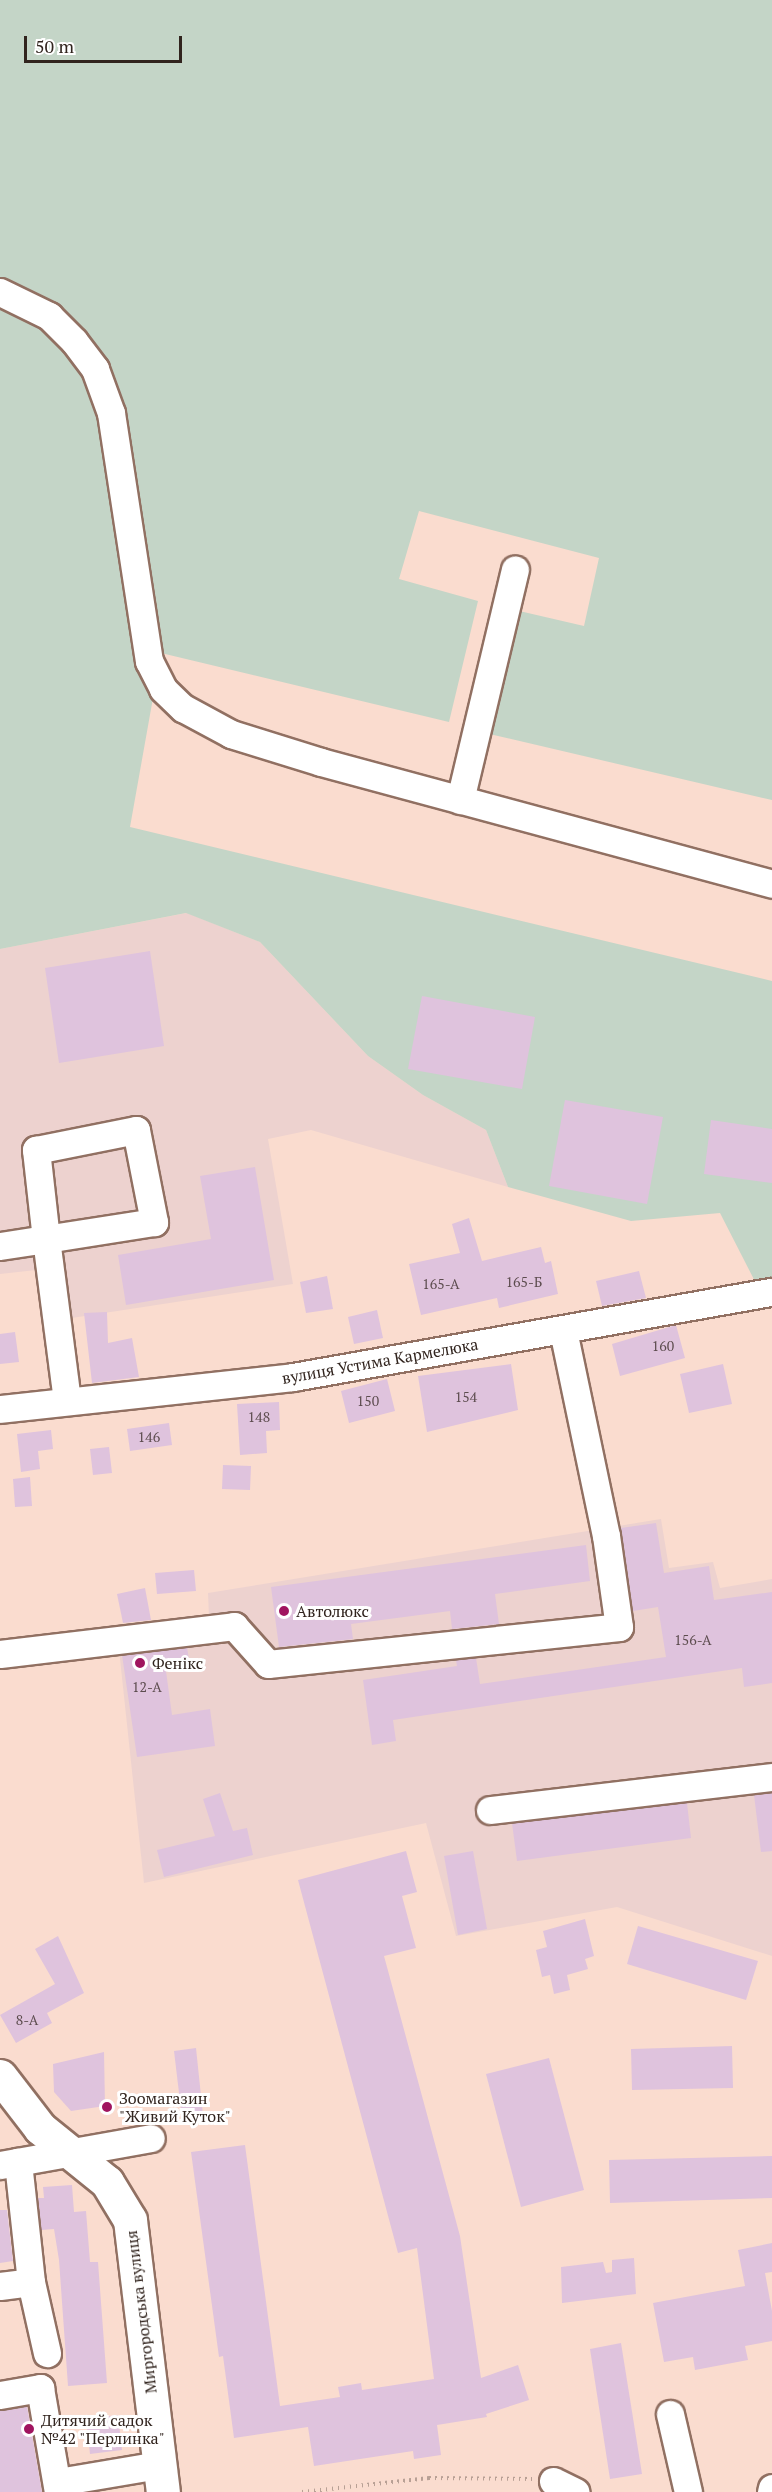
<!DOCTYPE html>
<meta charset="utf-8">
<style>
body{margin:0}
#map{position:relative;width:772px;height:2492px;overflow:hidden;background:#fadccf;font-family:"PT Serif",serif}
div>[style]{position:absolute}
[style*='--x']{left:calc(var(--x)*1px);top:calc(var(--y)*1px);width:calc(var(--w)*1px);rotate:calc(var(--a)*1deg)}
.industrial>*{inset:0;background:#edd2cf}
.green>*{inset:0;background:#c4d5c7}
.building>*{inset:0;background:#dfc3dd}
.path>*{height:4px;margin-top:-2px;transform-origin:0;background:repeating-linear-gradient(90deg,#b8a095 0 1.5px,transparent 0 6px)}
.roads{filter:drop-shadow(2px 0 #917062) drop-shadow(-2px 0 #917062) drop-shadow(0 2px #917062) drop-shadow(0 -2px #917062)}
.minor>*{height:27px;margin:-13.5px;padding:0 13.5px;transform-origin:13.5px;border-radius:13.5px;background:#fff}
.major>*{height:33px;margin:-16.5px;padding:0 16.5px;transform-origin:16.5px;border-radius:16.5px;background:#fff}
.dots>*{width:16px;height:16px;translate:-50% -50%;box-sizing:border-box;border:3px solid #fff;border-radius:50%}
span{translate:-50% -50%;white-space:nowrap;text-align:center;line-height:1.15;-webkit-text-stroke:6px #fff;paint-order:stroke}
.number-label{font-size:14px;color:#5c4c4e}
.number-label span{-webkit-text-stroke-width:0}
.street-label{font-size:16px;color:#31241e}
.poi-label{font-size:16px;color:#31241e}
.left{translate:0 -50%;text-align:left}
.scale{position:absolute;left:24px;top:36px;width:158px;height:27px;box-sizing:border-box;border:3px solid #31241e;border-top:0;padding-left:8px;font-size:18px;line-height:21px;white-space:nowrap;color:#31241e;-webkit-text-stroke:4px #fff;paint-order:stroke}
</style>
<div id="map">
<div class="industrial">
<i style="clip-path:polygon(187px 913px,260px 942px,368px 1056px,423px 1095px,486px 1130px,508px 1187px,311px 1130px,268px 1139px,293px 1284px,52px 1321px,45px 1269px,0 1274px,0 949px)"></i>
<i style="clip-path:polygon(661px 1519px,669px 1568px,713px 1562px,720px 1588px,772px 1579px,772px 1956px,617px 1907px,456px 1936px,426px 1823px,144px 1883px,117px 1631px,209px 1617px,208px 1593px)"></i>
</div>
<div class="green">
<i style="clip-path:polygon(0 0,772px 0,772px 800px,485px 733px,515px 610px,584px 626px,599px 558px,419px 511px,399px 579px,478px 601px,449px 722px,161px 653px,130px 827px,772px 981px,772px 1297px,764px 1299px,720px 1213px,631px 1221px,508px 1187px,486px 1130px,423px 1095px,368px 1056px,260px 942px,186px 913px,0 949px)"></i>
</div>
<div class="building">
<i style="clip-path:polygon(150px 951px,164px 1046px,59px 1063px,45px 968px)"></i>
<i style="clip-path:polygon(422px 996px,535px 1017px,522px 1089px,408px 1069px)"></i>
<i style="clip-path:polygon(565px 1100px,663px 1117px,647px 1204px,549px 1186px)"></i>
<i style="clip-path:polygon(711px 1120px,772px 1129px,772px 1183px,704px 1174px)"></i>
<i style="clip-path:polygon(255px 1167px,274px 1280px,126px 1305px,118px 1255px,211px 1239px,200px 1176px)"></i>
<i style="clip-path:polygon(469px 1218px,482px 1261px,541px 1247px,545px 1263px,551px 1261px,558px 1294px,499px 1308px,497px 1298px,421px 1315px,409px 1264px,460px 1253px,452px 1224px)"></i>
<i style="clip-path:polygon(639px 1271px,646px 1298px,602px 1306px,596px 1281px)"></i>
<i style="clip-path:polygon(327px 1276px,333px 1309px,306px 1313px,300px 1282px)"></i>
<i style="clip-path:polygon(377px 1310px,383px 1338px,354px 1344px,348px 1317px)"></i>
<i style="clip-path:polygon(107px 1312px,108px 1343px,132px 1338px,139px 1377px,92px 1383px,84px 1313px)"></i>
<i style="clip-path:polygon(676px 1325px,685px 1358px,620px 1376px,612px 1344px)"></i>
<i style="clip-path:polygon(15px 1332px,19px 1362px,0 1364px,0 1334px)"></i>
<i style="clip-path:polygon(511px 1364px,518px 1410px,427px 1432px,418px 1376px)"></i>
<i style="clip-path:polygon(723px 1364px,732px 1404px,689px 1413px,680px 1374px)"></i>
<i style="clip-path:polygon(387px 1379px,395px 1411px,349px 1423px,341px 1391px)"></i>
<i style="clip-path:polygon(279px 1402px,280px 1430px,266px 1431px,267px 1453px,240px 1455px,237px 1404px)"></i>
<i style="clip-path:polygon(169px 1423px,172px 1445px,130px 1451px,127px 1429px)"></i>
<i style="clip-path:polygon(51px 1430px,53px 1449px,38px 1451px,40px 1469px,21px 1472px,17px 1434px)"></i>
<i style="clip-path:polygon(109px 1447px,112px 1473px,93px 1475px,90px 1449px)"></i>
<i style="clip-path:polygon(223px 1465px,251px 1466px,250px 1490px,222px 1489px)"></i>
<i style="clip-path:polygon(30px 1477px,32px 1506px,15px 1507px,13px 1479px)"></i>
<i style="clip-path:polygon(656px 1523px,664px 1573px,709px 1566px,714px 1600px,772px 1592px,772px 1683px,744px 1687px,742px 1668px,393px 1720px,396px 1741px,372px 1745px,363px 1680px,457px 1666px,456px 1660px,476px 1658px,480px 1684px,666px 1657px,658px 1607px,633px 1611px,621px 1528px)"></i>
<i style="clip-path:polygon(586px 1545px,590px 1581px,495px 1594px,499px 1624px,452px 1629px,450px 1611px,351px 1624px,353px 1639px,279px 1647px,271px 1587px)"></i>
<i style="clip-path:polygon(194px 1570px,196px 1591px,157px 1594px,155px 1573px)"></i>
<i style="clip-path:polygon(145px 1588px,151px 1620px,123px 1623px,117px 1594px)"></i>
<i style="clip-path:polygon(187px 1647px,189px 1660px,165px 1664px,172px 1715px,210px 1709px,215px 1746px,137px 1757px,122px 1655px)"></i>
<i style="clip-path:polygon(220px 1793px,233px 1831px,247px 1828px,253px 1855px,164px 1877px,157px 1850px,215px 1836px,203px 1799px)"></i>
<i style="clip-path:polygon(772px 1793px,772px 1851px,761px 1852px,754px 1795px)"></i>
<i style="clip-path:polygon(687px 1803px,691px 1838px,517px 1861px,512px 1823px)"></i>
<i style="clip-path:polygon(406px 1851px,417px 1892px,402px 1896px,416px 1948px,384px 1956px,460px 2236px,481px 2378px,518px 2365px,529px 2400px,486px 2414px,487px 2417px,437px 2425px,441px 2455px,414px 2459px,413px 2451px,314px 2466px,308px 2427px,234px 2438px,223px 2356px,219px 2357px,191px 2152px,245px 2145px,280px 2406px,340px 2397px,338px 2387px,361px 2383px,362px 2390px,434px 2379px,417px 2248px,398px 2253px,298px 1880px)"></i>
<i style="clip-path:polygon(473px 1851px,487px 1929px,458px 1935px,444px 1856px)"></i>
<i style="clip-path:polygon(585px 1919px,594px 1956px,585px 1959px,588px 1969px,567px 1975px,570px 1990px,554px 1994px,550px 1975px,542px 1977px,536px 1950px,547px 1947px,543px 1931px)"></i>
<i style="clip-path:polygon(638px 1926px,758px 1961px,746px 2000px,627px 1964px)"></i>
<i style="clip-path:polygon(58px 1936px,84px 1993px,47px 2013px,52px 2023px,16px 2043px,0 2015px,55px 1984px,35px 1949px)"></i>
<i style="clip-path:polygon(732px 2046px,733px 2088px,632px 2090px,631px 2049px)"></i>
<i style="clip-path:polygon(196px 2048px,203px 2115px,182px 2118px,174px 2051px)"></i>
<i style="clip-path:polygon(104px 2052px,105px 2106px,71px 2111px,54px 2092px,53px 2064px)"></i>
<i style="clip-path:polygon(549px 2058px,584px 2190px,521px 2207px,486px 2074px)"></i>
<i style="clip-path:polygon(772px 2156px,772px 2198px,610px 2203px,609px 2160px)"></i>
<i style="clip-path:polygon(72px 2185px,74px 2212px,86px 2211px,90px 2262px,98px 2262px,107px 2383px,68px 2386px,59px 2260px,54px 2229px,41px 2230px,38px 2198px,44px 2198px,43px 2187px)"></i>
<i style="clip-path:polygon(0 2210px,7px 2210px,13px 2261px,0 2263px)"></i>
<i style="clip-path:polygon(772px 2243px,772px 2272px,765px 2273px,772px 2311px,772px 2341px,745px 2346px,748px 2360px,695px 2370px,693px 2357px,664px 2362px,653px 2303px,745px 2286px,738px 2250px)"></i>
<i style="clip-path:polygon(634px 2258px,636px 2294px,562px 2303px,561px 2267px,603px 2262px,606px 2273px,612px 2272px,612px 2260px)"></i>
<i style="clip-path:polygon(621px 2343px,642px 2474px,610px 2479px,590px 2349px)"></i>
<i style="clip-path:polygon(27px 2406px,42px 2492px,0 2492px,0 2410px)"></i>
<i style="clip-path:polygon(118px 2415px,122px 2450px,90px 2454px,86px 2419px)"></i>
</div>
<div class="path">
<i style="--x:302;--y:2492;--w:128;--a:-6.3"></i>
<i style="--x:429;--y:2478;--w:103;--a:0.6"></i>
</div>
<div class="roads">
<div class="minor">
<i style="--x:0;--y:292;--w:55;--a:26.1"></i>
<i style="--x:49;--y:316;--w:35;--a:45"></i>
<i style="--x:74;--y:341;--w:35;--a:53"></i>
<i style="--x:95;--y:369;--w:47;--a:70"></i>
<i style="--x:111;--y:413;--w:251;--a:81.3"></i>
<i style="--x:149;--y:661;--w:31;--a:63"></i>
<i style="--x:163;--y:689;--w:28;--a:44"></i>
<i style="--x:183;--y:708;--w:55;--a:28.4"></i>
<i style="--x:231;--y:734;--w:94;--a:17.3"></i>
<i style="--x:321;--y:762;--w:467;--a:15.1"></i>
<i style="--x:460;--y:800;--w:237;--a:-76.6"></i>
<i style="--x:0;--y:1246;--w:47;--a:-8.7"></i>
<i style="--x:46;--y:1239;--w:90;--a:-96.4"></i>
<i style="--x:36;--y:1150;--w:102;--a:-11.3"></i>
<i style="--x:136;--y:1130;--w:94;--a:78.9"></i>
<i style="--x:154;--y:1222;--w:109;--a:171.1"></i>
<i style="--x:46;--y:1239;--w:163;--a:82.6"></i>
<i style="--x:0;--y:1409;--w:295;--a:-6.2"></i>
<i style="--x:293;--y:1377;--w:486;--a:-10.1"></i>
<i style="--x:0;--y:1654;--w:236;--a:-6.8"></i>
<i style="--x:234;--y:1626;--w:51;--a:48.2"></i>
<i style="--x:268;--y:1664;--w:353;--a:-6"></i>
<i style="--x:619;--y:1627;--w:92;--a:-98.1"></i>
<i style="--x:606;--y:1536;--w:210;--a:-101.8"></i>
<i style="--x:490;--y:1810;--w:284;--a:-6.7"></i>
<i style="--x:0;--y:2165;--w:153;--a:-10.1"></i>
<i style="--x:31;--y:2282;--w:73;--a:77.3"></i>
<i style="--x:0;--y:2286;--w:31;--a:-7"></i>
<i style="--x:31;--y:2282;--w:121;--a:-96.2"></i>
<i style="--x:0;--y:2395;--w:41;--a:-9.9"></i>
<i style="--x:40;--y:2388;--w:106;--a:80.2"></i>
<i style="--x:670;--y:2414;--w:80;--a:77"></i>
<i style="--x:553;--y:2481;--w:25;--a:26"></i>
<i style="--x:58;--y:2482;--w:102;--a:-9.6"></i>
<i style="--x:771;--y:2492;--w:4;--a:-76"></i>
</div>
<div class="major">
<i style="--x:0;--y:2076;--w:66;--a:52.4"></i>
<i style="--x:40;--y:2128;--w:86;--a:38.9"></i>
<i style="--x:107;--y:2182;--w:44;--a:58.8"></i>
<i style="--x:130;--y:2220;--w:274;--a:83.1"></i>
</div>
</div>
<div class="dots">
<i style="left:284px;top:1611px;background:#a0145f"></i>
<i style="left:140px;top:1663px;background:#a0145f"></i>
<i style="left:107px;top:2107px;background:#a0145f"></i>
<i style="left:29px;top:2429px;background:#a0145f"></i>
</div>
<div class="number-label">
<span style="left:524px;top:1282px">165-Б</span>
<span style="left:441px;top:1284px">165-А</span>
<span style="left:663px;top:1346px">160</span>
<span style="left:466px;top:1397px">154</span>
<span style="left:368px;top:1401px">150</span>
<span style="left:259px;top:1417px">148</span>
<span style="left:149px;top:1437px">146</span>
<span style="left:693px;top:1640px">156-А</span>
<span style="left:147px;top:1687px">12-А</span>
<span style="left:27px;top:2020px">8-А</span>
</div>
<div class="street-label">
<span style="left:380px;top:1361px;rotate:-10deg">вулиця Устима Кармелюка</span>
<span style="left:141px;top:2312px;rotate:-97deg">Миргородська вулиця</span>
</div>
<div class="poi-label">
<span class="left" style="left:296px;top:1611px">Автолюкс</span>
<span class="left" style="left:152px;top:1663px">Фенікс</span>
<span class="left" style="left:119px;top:2107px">Зоомагазин<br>"Живий Куток"</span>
<span class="left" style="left:41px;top:2429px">Дитячий садок<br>№42 "Перлинка"</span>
</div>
<div class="scale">50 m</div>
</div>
